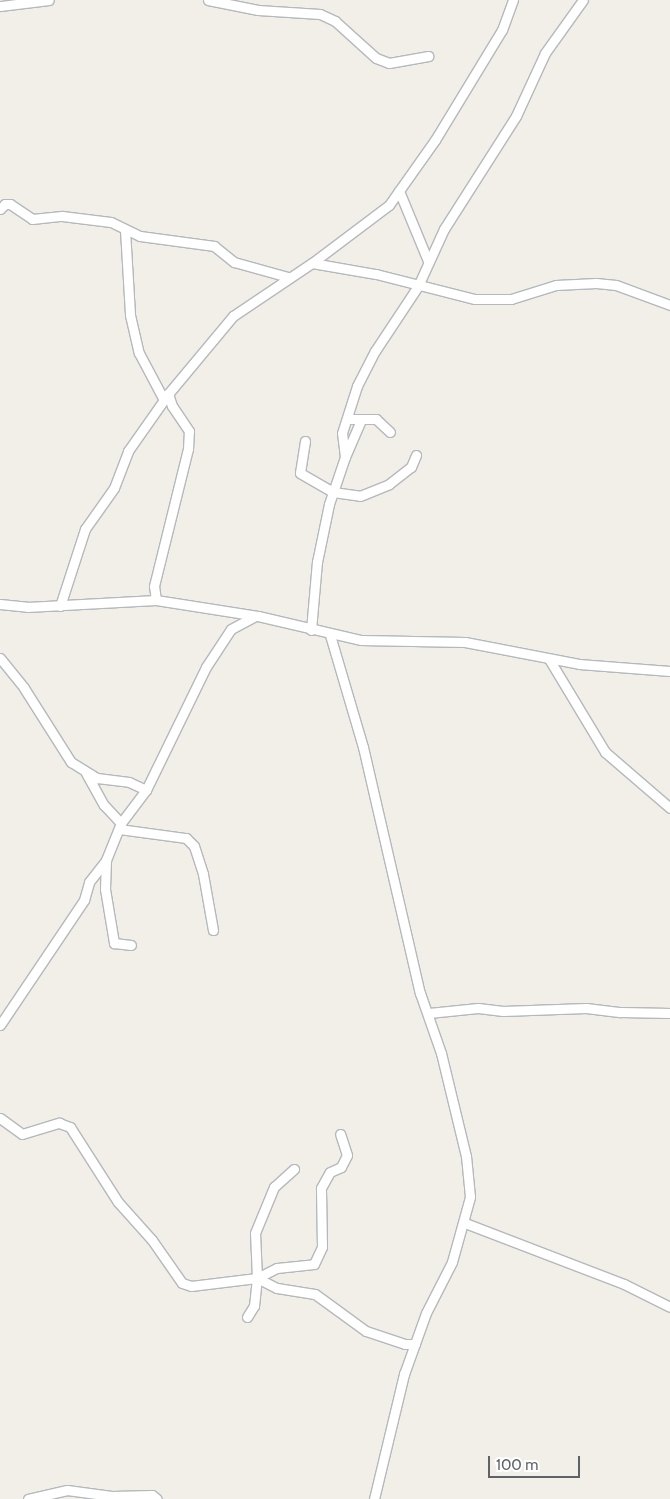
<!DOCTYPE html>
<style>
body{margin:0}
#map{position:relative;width:670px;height:1499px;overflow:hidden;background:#f1efe8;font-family:Cabin,sans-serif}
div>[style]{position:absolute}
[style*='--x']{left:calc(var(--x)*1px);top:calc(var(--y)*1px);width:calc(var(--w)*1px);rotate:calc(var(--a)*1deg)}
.roads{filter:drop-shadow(1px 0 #b5b8bc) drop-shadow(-1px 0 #b5b8bc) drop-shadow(0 1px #b5b8bc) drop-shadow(0 -1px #b5b8bc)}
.minor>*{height:9px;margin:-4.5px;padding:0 4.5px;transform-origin:4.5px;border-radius:4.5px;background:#fff}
span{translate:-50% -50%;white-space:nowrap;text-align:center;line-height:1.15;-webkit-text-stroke:4px #fff;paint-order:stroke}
.scale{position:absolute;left:488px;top:1456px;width:92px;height:22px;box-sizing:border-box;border:2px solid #5f6368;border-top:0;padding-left:6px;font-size:15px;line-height:18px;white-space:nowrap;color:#5f6368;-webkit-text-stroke:4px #fff;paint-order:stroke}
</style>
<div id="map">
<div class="roads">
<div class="minor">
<i style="--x:208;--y:0;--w:51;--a:11.3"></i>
<i style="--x:258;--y:10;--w:62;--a:3.7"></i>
<i style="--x:320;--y:14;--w:17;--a:25"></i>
<i style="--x:335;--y:21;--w:55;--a:42.1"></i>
<i style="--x:376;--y:58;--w:14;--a:21"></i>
<i style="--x:389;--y:63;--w:40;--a:-10"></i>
<i style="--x:0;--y:6;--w:49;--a:-7"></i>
<i style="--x:399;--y:191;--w:76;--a:67.5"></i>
<i style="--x:0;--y:209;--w:7;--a:-45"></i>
<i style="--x:5;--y:204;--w:5;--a:0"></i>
<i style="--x:10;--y:204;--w:27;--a:34"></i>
<i style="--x:32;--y:219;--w:30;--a:-6"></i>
<i style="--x:62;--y:216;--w:49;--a:7"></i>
<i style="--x:111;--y:222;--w:32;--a:26"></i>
<i style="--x:140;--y:236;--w:75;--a:7.7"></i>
<i style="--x:214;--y:246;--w:26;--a:39"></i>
<i style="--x:234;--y:262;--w:56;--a:15.5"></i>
<i style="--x:125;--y:230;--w:85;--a:86.6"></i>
<i style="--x:130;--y:315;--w:39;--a:77"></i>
<i style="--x:139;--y:353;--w:53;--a:62"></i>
<i style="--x:312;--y:263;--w:65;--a:9.8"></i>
<i style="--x:376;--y:274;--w:102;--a:14.2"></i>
<i style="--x:475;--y:299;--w:36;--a:0"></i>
<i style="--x:511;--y:299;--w:47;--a:-17.3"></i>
<i style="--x:556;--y:285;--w:40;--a:-2.9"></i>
<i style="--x:596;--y:283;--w:20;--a:6"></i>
<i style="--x:616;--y:285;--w:58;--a:20.3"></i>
<i style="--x:348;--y:419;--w:28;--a:0"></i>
<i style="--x:376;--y:419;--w:19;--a:43"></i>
<i style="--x:305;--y:441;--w:32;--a:99"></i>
<i style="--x:300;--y:473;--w:38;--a:30"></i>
<i style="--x:333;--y:492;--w:27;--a:8"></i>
<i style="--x:360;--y:496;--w:31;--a:-22"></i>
<i style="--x:389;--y:484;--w:28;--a:-38"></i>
<i style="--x:411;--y:467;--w:13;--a:-67"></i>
<i style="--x:345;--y:457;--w:40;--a:-66.6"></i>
<i style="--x:156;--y:600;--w:14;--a:-98"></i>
<i style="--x:154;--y:586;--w:141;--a:-76.1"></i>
<i style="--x:188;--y:449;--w:18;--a:-87"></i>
<i style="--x:189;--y:431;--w:30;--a:-124"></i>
<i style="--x:172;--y:406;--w:13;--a:-108"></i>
<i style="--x:0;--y:604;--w:27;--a:6"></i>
<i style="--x:27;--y:607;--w:129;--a:-3.1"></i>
<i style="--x:156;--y:600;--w:103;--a:8.9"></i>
<i style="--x:258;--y:616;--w:106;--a:13.1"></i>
<i style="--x:361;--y:640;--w:104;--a:1.1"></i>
<i style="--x:465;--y:642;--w:116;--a:10.9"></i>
<i style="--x:579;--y:664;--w:91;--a:4.4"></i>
<i style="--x:60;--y:606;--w:81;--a:-72"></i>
<i style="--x:85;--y:529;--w:50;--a:-54.7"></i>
<i style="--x:114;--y:488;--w:40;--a:-69"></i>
<i style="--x:128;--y:451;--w:70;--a:-54.9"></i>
<i style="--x:168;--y:394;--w:102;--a:-50.2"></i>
<i style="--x:233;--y:316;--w:95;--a:-33.9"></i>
<i style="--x:312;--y:263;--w:96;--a:-37"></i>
<i style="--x:389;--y:205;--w:80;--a:-54.7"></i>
<i style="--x:435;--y:140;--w:129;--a:-58.7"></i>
<i style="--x:502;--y:30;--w:32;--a:-70"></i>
<i style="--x:311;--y:630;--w:68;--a:-85"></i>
<i style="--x:317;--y:562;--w:59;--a:-78.3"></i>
<i style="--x:329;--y:504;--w:50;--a:-71.2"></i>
<i style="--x:345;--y:457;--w:24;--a:-97"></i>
<i style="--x:342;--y:433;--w:49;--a:-72.3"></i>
<i style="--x:357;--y:386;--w:39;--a:-63"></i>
<i style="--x:375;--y:351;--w:78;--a:-56.5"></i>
<i style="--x:418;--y:286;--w:63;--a:-65.5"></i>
<i style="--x:444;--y:229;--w:134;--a:-57.5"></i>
<i style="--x:516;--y:116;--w:69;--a:-65.3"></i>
<i style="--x:545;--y:53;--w:65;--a:-54.4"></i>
<i style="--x:330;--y:635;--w:117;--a:73.6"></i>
<i style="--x:363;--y:747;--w:253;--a:77"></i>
<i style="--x:420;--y:993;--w:64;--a:70.7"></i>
<i style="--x:441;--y:1053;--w:106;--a:76.4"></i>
<i style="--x:466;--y:1156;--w:41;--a:84.4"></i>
<i style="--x:470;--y:1197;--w:67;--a:105.5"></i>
<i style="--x:452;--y:1262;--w:57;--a:117"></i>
<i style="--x:426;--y:1313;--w:65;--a:109.8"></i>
<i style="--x:404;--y:1374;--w:129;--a:103.5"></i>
<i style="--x:0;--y:658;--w:38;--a:51"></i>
<i style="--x:24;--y:688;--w:88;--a:57.6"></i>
<i style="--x:71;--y:762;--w:31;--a:32"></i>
<i style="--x:97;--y:778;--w:32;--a:7"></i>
<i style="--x:129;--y:782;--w:19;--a:25"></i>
<i style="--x:549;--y:659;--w:109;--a:58.9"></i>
<i style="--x:605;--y:752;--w:86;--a:40.7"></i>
<i style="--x:86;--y:773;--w:37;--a:61"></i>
<i style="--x:104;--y:805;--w:25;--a:47"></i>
<i style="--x:119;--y:829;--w:68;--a:7.7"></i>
<i style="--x:186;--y:838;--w:11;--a:45"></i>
<i style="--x:194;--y:846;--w:29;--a:72"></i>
<i style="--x:203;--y:874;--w:57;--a:79.9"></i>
<i style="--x:106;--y:860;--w:29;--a:92"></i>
<i style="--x:105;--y:889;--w:55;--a:80.5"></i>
<i style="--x:114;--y:943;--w:17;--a:7"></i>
<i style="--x:429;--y:1013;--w:49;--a:-5.8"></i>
<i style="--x:478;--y:1008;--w:25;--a:7"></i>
<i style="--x:503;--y:1011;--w:83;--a:-2.1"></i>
<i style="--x:586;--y:1008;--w:35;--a:7"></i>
<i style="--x:621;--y:1012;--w:49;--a:1.2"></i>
<i style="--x:0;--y:1025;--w:151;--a:-56.1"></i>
<i style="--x:84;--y:900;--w:19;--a:-74"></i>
<i style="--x:89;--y:882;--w:28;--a:-52"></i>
<i style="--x:106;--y:860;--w:40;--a:-68"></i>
<i style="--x:121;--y:823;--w:41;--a:-52.9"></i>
<i style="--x:146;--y:790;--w:137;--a:-64"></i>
<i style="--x:206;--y:667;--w:45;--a:-56.7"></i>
<i style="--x:231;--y:629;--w:27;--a:-28"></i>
<i style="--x:0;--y:1118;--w:27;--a:36"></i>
<i style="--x:22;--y:1134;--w:39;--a:-17"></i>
<i style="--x:59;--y:1123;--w:12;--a:20"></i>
<i style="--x:70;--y:1127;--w:89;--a:57.4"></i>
<i style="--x:118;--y:1202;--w:51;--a:48.2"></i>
<i style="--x:152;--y:1240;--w:52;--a:55.1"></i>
<i style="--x:182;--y:1283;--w:9;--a:18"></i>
<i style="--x:191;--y:1286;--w:66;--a:-6.9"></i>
<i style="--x:257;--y:1278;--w:22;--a:27"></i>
<i style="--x:277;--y:1288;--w:38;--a:9"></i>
<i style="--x:315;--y:1294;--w:63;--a:36"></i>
<i style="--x:366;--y:1331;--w:41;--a:18.4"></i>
<i style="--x:405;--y:1344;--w:10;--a:0"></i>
<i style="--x:465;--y:1223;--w:170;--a:21"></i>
<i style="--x:624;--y:1284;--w:51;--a:26.6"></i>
<i style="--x:257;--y:1278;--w:45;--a:-92.5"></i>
<i style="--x:255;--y:1233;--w:50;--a:-67.6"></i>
<i style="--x:274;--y:1187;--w:27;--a:-42"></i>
<i style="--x:247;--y:1317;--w:13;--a:-58"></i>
<i style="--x:254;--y:1306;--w:28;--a:-84"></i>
<i style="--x:257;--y:1278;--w:22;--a:-27"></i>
<i style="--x:277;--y:1268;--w:37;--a:-6"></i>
<i style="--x:314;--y:1264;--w:19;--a:-65"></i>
<i style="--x:322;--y:1247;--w:59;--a:-91"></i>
<i style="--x:321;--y:1188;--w:18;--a:-61"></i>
<i style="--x:330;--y:1172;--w:12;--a:-24"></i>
<i style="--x:341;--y:1167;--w:13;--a:-63"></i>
<i style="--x:347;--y:1155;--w:22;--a:-108"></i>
<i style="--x:28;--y:1499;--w:40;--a:-13"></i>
<i style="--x:67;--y:1490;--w:45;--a:7.6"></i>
<i style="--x:112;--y:1496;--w:40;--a:-1.4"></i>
<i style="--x:152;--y:1495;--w:6;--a:39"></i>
</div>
</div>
<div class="scale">100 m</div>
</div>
